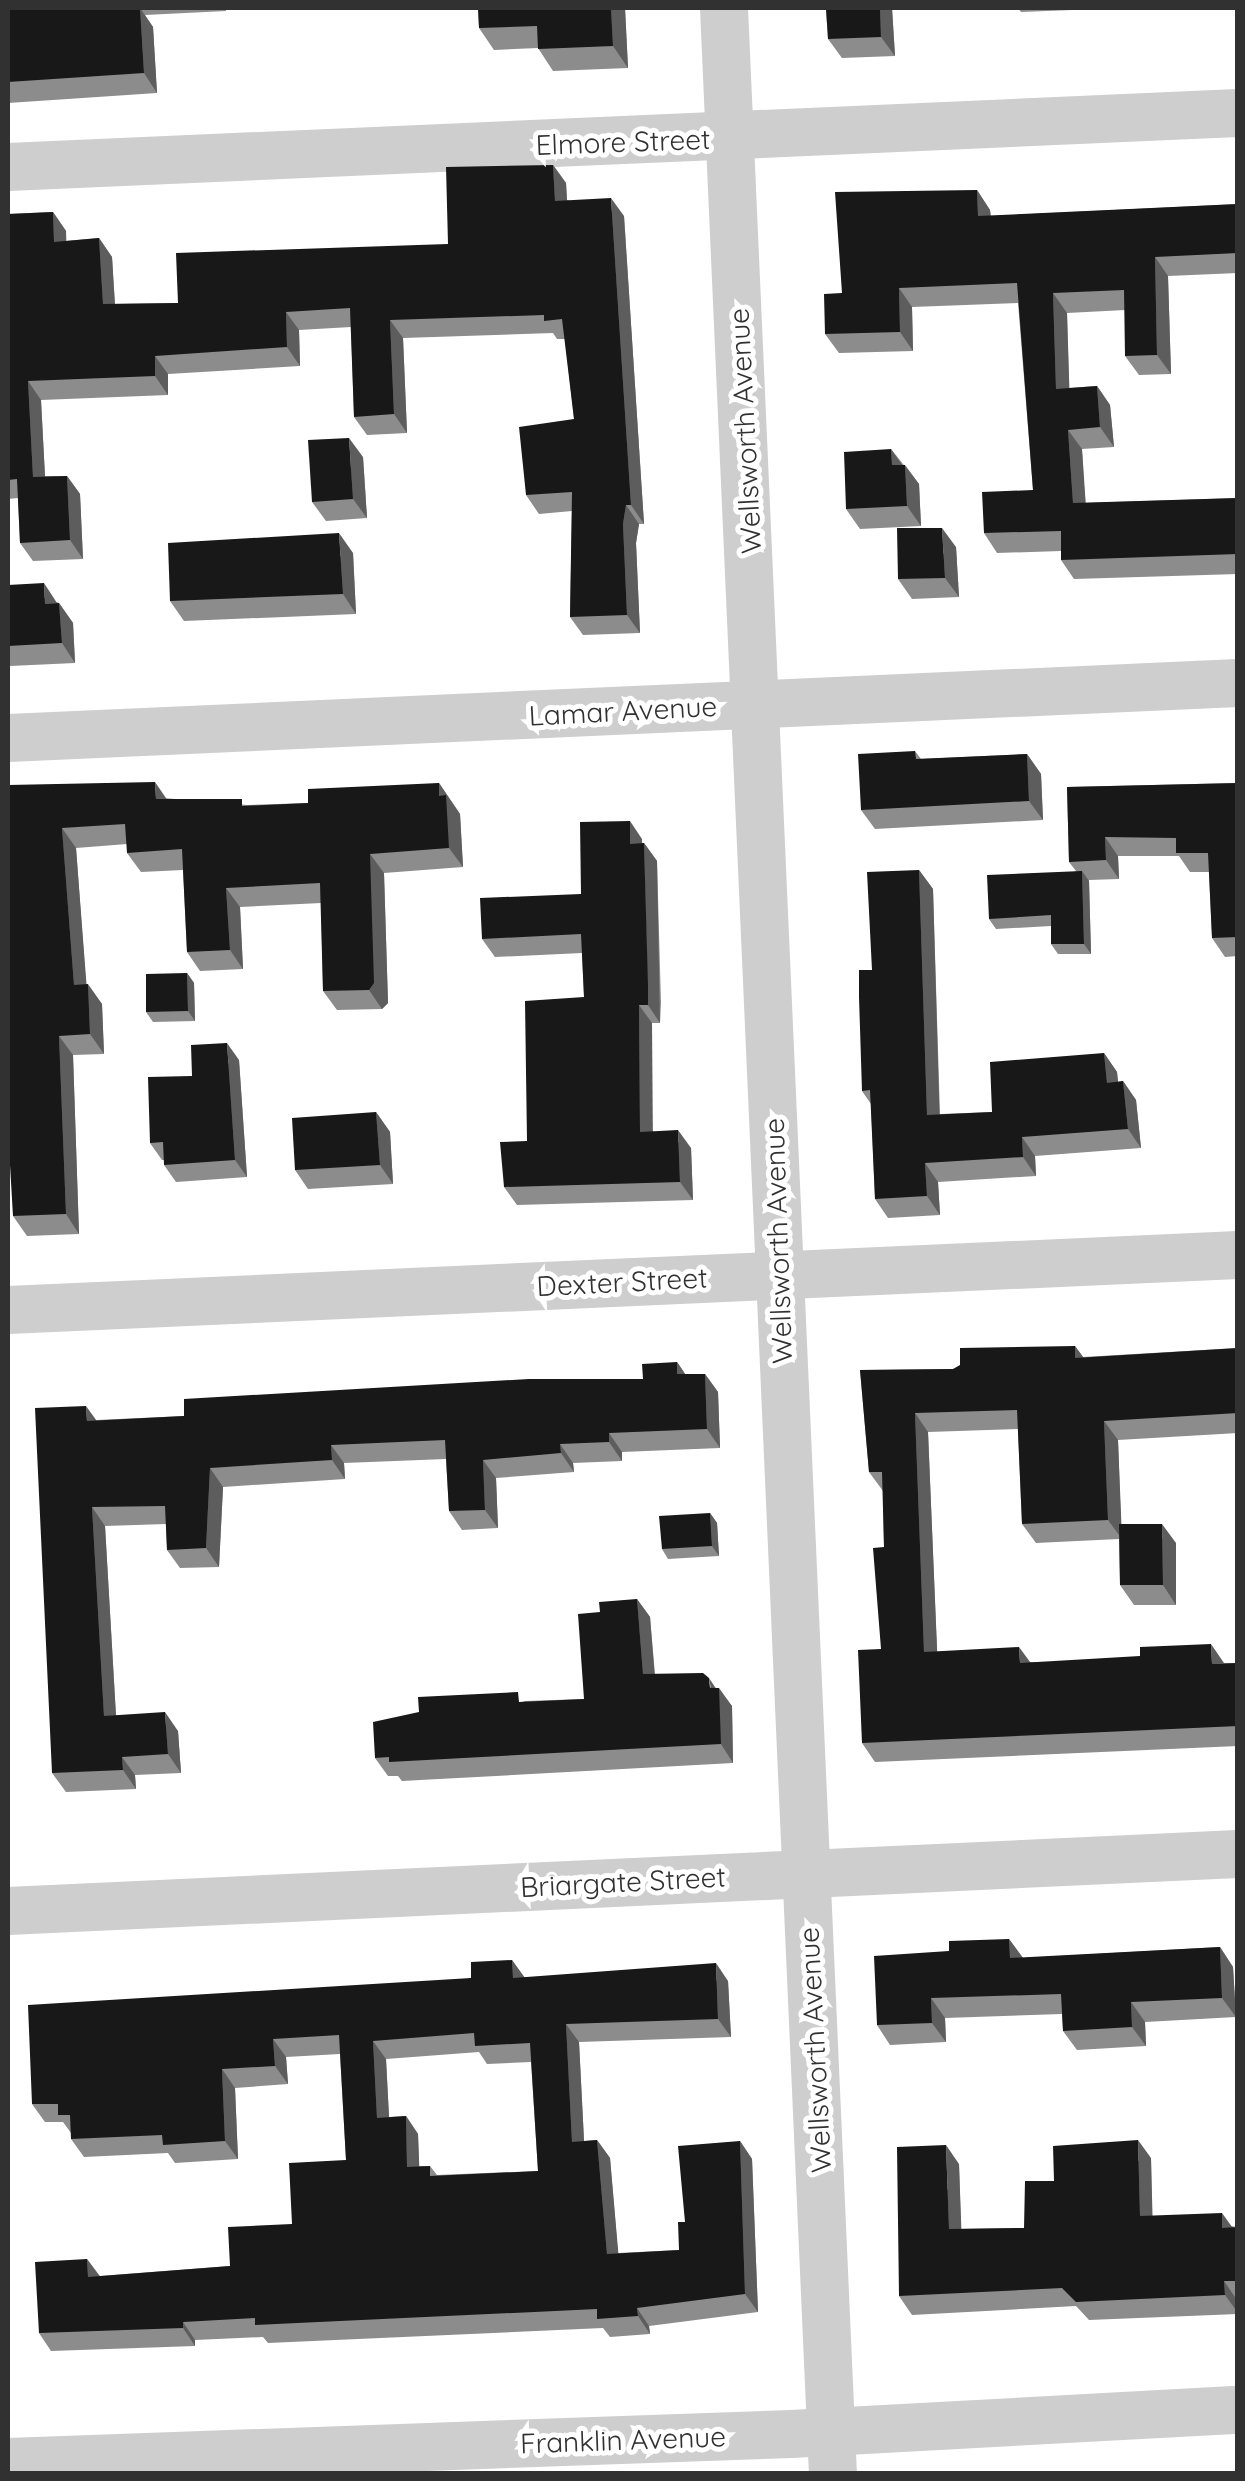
<!DOCTYPE html>
<style>
body{margin:0}
#map{position:relative;width:1245px;height:2481px;overflow:hidden;background:#fff;font-family:Quicksand,sans-serif}
div>[style]{position:absolute}
[style*='--x']{left:calc(var(--x)*1px);top:calc(var(--y)*1px);width:calc(var(--w)*1px);rotate:calc(var(--a)*1deg)}
.minor>*{height:48px;margin:-24px;padding:0 24px;transform-origin:24px;border-radius:24px;background:#cecece}
.wall>*{inset:0;background:#8c8c8c}
.shaded-wall>*{inset:0;background:#5d5d5d}
.building>*{inset:0;background:#181818}
span{translate:-50% -50%;white-space:nowrap;text-align:center;line-height:1.15;-webkit-text-stroke:10px #fff;paint-order:stroke}
.street-label{font-size:28px;color:#313131}
.frame{position:absolute;inset:0;border:10px solid #313131;pointer-events:none}
</style>
<div id="map">
<div class="minor">
<i style="--x:724;--y:8;--w:2468;--a:87.47"></i>
<i style="--x:8;--y:167;--w:1231;--a:-2.51"></i>
<i style="--x:8;--y:738;--w:1231;--a:-2.56"></i>
<i style="--x:8;--y:1310;--w:1231;--a:-2.56"></i>
<i style="--x:8;--y:1911;--w:1231;--a:-2.65"></i>
<i style="--x:8;--y:2462;--w:784;--a:-2.05"></i>
<i style="--x:791;--y:2434;--w:448;--a:-3.1"></i>
</div>
<div class="wall">
<i style="clip-path:polygon(8px 8px,17px 8px,17px 10px,226px 8px,226px 11px,145px 15px,153px 27px,157px 93px,8px 103px)"></i>
<i style="clip-path:polygon(478px 8px,625px 8px,628px 68px,553px 71px,538px 48px,494px 50px,479px 28px)"></i>
<i style="clip-path:polygon(826px 8px,892px 8px,895px 56px,842px 58px,828px 39px)"></i>
<i style="clip-path:polygon(1018px 8px,1124px 8px,1021px 12px)"></i>
<i style="clip-path:polygon(553px 165px,566px 183px,567px 200px,624px 216px,644px 524px,639px 524px,636px 543px,640px 633px,583px 635px,570px 617px,572px 511px,539px 514px,526px 495px,574px 419px,565px 339px,557px 339px,553px 333px,403px 338px,407px 433px,367px 435px,354px 417px,351px 327px,299px 330px,300px 366px,168px 374px,168px 395px,41px 400px,45px 476px,67px 476px,80px 494px,83px 559px,33px 561px,20px 543px,18px 498px,8px 499px,8px 214px,53px 212px,66px 231px,66px 241px,99px 238px,112px 257px,115px 304px,178px 303px,448px 244px)"></i>
<i style="clip-path:polygon(977px 190px,990px 210px,991px 216px,1238px 204px,1238px 273px,1168px 276px,1171px 374px,1139px 375px,1125px 356px,1125px 310px,1067px 313px,1069px 388px,1097px 386px,1110px 405px,1114px 447px,1082px 449px,1085px 503px,1238px 498px,1238px 574px,1074px 579px,1061px 560px,1061px 551px,997px 553px,984px 533px,1033px 490px,1018px 303px,912px 307px,913px 351px,839px 353px,825px 334px,842px 293px)"></i>
<i style="clip-path:polygon(891px 449px,919px 484px,921px 526px,860px 529px,846px 509px)"></i>
<i style="clip-path:polygon(363px 457px,367px 518px,326px 521px,312px 502px)"></i>
<i style="clip-path:polygon(956px 547px,959px 597px,912px 599px,898px 579px)"></i>
<i style="clip-path:polygon(353px 553px,356px 614px,184px 621px,170px 601px)"></i>
<i style="clip-path:polygon(8px 585px,59px 603px,73px 623px,75px 663px,10px 666px,8px 663px)"></i>
<i style="clip-path:polygon(915px 751px,921px 759px,1027px 754px,1041px 774px,1043px 820px,875px 829px,861px 810px)"></i>
<i style="clip-path:polygon(439px 783px,460px 814px,463px 867px,384px 873px,388px 1003px,382px 1009px,337px 1010px,323px 991px,321px 903px,240px 907px,243px 969px,200px 971px,187px 952px,183px 870px,141px 872px,127px 853px,127px 844px,76px 848px,86px 984px,102px 1004px,104px 1054px,73px 1055px,79px 1234px,27px 1236px,13px 1216px,8px 785px,247px 805px,308px 803px)"></i>
<i style="clip-path:polygon(1238px 783px,1238px 956px,1225px 957px,1212px 938px,1209px 872px,1190px 872px,1179px 856px,1118px 856px,1119px 879px,1089px 880px,1091px 954px,1058px 954px,1051px 944px,1051px 926px,996px 929px,989px 919px,1076px 871px,1069px 862px,1067px 787px)"></i>
<i style="clip-path:polygon(642px 839px,642px 844px,644px 843px,657px 861px,661px 1003px,660px 1023px,652px 1023px,652px 1131px,691px 1148px,693px 1200px,517px 1205px,504px 1187px,527px 1141px,584px 997px,582px 953px,495px 957px,482px 939px,581px 894px)"></i>
<i style="clip-path:polygon(919px 870px,933px 889px,940px 1114px,992px 1112px,1104px 1053px,1117px 1072px,1118px 1082px,1123px 1081px,1136px 1100px,1141px 1148px,1035px 1156px,1036px 1176px,938px 1182px,940px 1215px,888px 1218px,875px 1199px,871px 1104px,862px 1091px,872px 970px)"></i>
<i style="clip-path:polygon(187px 973px,194px 983px,195px 1021px,153px 1022px,146px 1012px)"></i>
<i style="clip-path:polygon(239px 1060px,247px 1177px,176px 1182px,164px 1165px,164px 1160px,162px 1160px,150px 1143px,192px 1076px)"></i>
<i style="clip-path:polygon(376px 1112px,390px 1132px,393px 1184px,308px 1189px,295px 1170px)"></i>
<i style="clip-path:polygon(1075px 1346px,1083px 1357px,1238px 1348px,1238px 1433px,1118px 1440px,1121px 1524px,1176px 1543px,1176px 1605px,1134px 1605px,1120px 1585px,1119px 1539px,1036px 1543px,1022px 1524px,1018px 1429px,928px 1432px,937px 1652px,1030px 1662px,1238px 1663px,1238px 1746px,875px 1762px,862px 1743px,881px 1649px,884px 1547px,883px 1491px,869px 1472px,860px 1370px,953px 1369px)"></i>
<i style="clip-path:polygon(677px 1362px,685px 1374px,705px 1374px,718px 1392px,720px 1448px,622px 1452px,622px 1461px,573px 1463px,574px 1472px,496px 1478px,498px 1528px,462px 1530px,449px 1511px,446px 1459px,344px 1463px,345px 1479px,223px 1487px,219px 1567px,180px 1568px,167px 1550px,166px 1524px,105px 1526px,116px 1715px,178px 1731px,181px 1773px,135px 1775px,136px 1789px,66px 1792px,52px 1773px,96px 1420px,184px 1416px,643px 1379px)"></i>
<i style="clip-path:polygon(710px 1513px,717px 1523px,719px 1556px,668px 1559px,662px 1549px)"></i>
<i style="clip-path:polygon(637px 1599px,650px 1617px,655px 1674px,716px 1688px,732px 1706px,733px 1763px,402px 1781px,398px 1776px,388px 1776px,375px 1758px,525px 1701px,584px 1699px,600px 1612px)"></i>
<i style="clip-path:polygon(1009px 1939px,1023px 1958px,1220px 1947px,1233px 1967px,1236px 2017px,1145px 2022px,1146px 2046px,1077px 2050px,1063px 2031px,1062px 2014px,945px 2018px,946px 2042px,890px 2045px,877px 2025px,949px 1951px)"></i>
<i style="clip-path:polygon(evenodd,512px 1960px,524px 1977px,728px 1981px,731px 2037px,579px 2042px,584px 2141px,597px 2140px,610px 2158px,618px 2253px,679px 2250px,685px 2222px,740px 2141px,752px 2159px,758px 2312px,649px 2326px,650px 2334px,610px 2337px,603px 2328px,268px 2343px,263px 2337px,195px 2340px,195px 2346px,51px 2351px,39px 2333px,87px 2259px,100px 2276px,230px 2266px,292px 2224px,346px 2160px,340px 2054px,286px 2057px,288px 2084px,235px 2088px,238px 2159px,175px 2163px,168px 2153px,84px 2157px,71px 2139px,71px 2133px,63px 2122px,45px 2122px,32px 2104px,471px 1978px,512px 1960px,479px 2052px,487px 2064px,531px 2062px,538px 2171px,437px 2175px,430px 2166px,419px 2166px,418px 2134px,406px 2116px,389px 2117px,386px 2059px,479px 2052px)"></i>
<i style="clip-path:polygon(1151px 2158px,1152px 2216px,1238px 2227px,1238px 2314px,1089px 2320px,1076px 2306px,912px 2315px,899px 2296px,959px 2164px,961px 2229px,1024px 2228px,1054px 2181px)"></i>
</div>
<div class="shaded-wall">
<i style="clip-path:polygon(140px 8px,153px 27px,157px 93px,144px 73px)"></i>
<i style="clip-path:polygon(611px 8px,625px 8px,628px 68px,613px 46px)"></i>
<i style="clip-path:polygon(880px 8px,892px 8px,895px 56px,881px 37px)"></i>
<i style="clip-path:polygon(553px 165px,566px 183px,568px 219px,555px 201px)"></i>
<i style="clip-path:polygon(977px 190px,990px 210px,992px 236px,978px 216px)"></i>
<i style="clip-path:polygon(611px 198px,624px 216px,644px 524px,631px 505px)"></i>
<i style="clip-path:polygon(53px 212px,66px 231px,67px 260px,54px 242px)"></i>
<i style="clip-path:polygon(99px 238px,112px 257px,116px 323px,103px 304px)"></i>
<i style="clip-path:polygon(1155px 257px,1168px 276px,1171px 374px,1157px 355px)"></i>
<i style="clip-path:polygon(899px 288px,912px 307px,913px 351px,900px 332px)"></i>
<i style="clip-path:polygon(1053px 293px,1067px 313px,1070px 409px,1056px 389px)"></i>
<i style="clip-path:polygon(286px 312px,299px 330px,300px 366px,287px 347px)"></i>
<i style="clip-path:polygon(390px 320px,403px 338px,407px 433px,394px 414px)"></i>
<i style="clip-path:polygon(155px 356px,168px 374px,168px 395px,155px 376px)"></i>
<i style="clip-path:polygon(28px 381px,41px 400px,46px 496px,33px 477px)"></i>
<i style="clip-path:polygon(1097px 386px,1110px 405px,1114px 447px,1100px 427px)"></i>
<i style="clip-path:polygon(1068px 430px,1082px 449px,1087px 522px,1073px 503px)"></i>
<i style="clip-path:polygon(349px 438px,363px 457px,367px 518px,353px 499px)"></i>
<i style="clip-path:polygon(891px 449px,905px 469px,892px 465px)"></i>
<i style="clip-path:polygon(905px 465px,919px 484px,921px 526px,907px 506px)"></i>
<i style="clip-path:polygon(67px 476px,80px 494px,83px 559px,70px 540px)"></i>
<i style="clip-path:polygon(626px 505px,639px 524px,636px 543px,640px 633px,627px 615px,623px 524px)"></i>
<i style="clip-path:polygon(942px 528px,956px 547px,959px 597px,945px 578px)"></i>
<i style="clip-path:polygon(339px 533px,353px 553px,356px 614px,343px 594px)"></i>
<i style="clip-path:polygon(44px 583px,57px 603px,45px 604px)"></i>
<i style="clip-path:polygon(59px 603px,73px 623px,75px 663px,62px 643px)"></i>
<i style="clip-path:polygon(1027px 754px,1041px 774px,1043px 820px,1029px 801px)"></i>
<i style="clip-path:polygon(155px 782px,168px 801px,156px 799px)"></i>
<i style="clip-path:polygon(439px 783px,460px 814px,463px 867px,449px 848px,439px 796px)"></i>
<i style="clip-path:polygon(630px 821px,642px 839px,643px 862px,630px 844px)"></i>
<i style="clip-path:polygon(62px 828px,76px 848px,88px 1004px,74px 985px)"></i>
<i style="clip-path:polygon(1105px 837px,1118px 856px,1119px 879px,1106px 860px)"></i>
<i style="clip-path:polygon(644px 843px,657px 861px,660px 1023px,648px 1005px)"></i>
<i style="clip-path:polygon(370px 854px,384px 873px,388px 1003px,382px 1009px,369px 990px)"></i>
<i style="clip-path:polygon(919px 870px,933px 889px,940px 1134px,927px 1115px)"></i>
<i style="clip-path:polygon(1082px 871px,1089px 881px,1091px 954px,1084px 944px)"></i>
<i style="clip-path:polygon(226px 888px,240px 907px,243px 969px,230px 950px)"></i>
<i style="clip-path:polygon(187px 973px,194px 983px,195px 1021px,188px 1011px)"></i>
<i style="clip-path:polygon(88px 984px,102px 1004px,104px 1054px,90px 1034px)"></i>
<i style="clip-path:polygon(639px 1005px,652px 1023px,653px 1150px,640px 1132px)"></i>
<i style="clip-path:polygon(59px 1036px,73px 1055px,79px 1234px,66px 1214px)"></i>
<i style="clip-path:polygon(227px 1043px,239px 1060px,247px 1177px,235px 1160px)"></i>
<i style="clip-path:polygon(1104px 1053px,1117px 1072px,1120px 1102px,1107px 1083px)"></i>
<i style="clip-path:polygon(1123px 1081px,1136px 1100px,1141px 1148px,1128px 1129px)"></i>
<i style="clip-path:polygon(376px 1112px,390px 1132px,393px 1184px,380px 1165px)"></i>
<i style="clip-path:polygon(678px 1130px,691px 1148px,693px 1200px,680px 1182px)"></i>
<i style="clip-path:polygon(1022px 1137px,1035px 1156px,1036px 1176px,1023px 1157px)"></i>
<i style="clip-path:polygon(925px 1163px,938px 1182px,940px 1215px,927px 1196px)"></i>
<i style="clip-path:polygon(1075px 1346px,1089px 1365px,1075px 1358px)"></i>
<i style="clip-path:polygon(677px 1362px,690px 1381px,677px 1374px)"></i>
<i style="clip-path:polygon(705px 1374px,718px 1392px,720px 1448px,707px 1429px)"></i>
<i style="clip-path:polygon(86px 1406px,99px 1424px,87px 1421px)"></i>
<i style="clip-path:polygon(915px 1413px,928px 1432px,938px 1671px,924px 1652px)"></i>
<i style="clip-path:polygon(1104px 1421px,1118px 1440px,1122px 1539px,1108px 1520px)"></i>
<i style="clip-path:polygon(609px 1433px,622px 1452px,622px 1461px,609px 1442px)"></i>
<i style="clip-path:polygon(560px 1444px,573px 1463px,574px 1472px,561px 1453px)"></i>
<i style="clip-path:polygon(331px 1445px,344px 1463px,345px 1479px,332px 1460px)"></i>
<i style="clip-path:polygon(483px 1460px,496px 1478px,498px 1528px,485px 1510px)"></i>
<i style="clip-path:polygon(210px 1468px,223px 1487px,219px 1567px,206px 1548px)"></i>
<i style="clip-path:polygon(92px 1507px,105px 1526px,117px 1734px,104px 1716px)"></i>
<i style="clip-path:polygon(710px 1513px,717px 1523px,719px 1556px,712px 1546px)"></i>
<i style="clip-path:polygon(1162px 1524px,1176px 1543px,1176px 1605px,1163px 1585px)"></i>
<i style="clip-path:polygon(637px 1599px,650px 1617px,656px 1693px,643px 1674px)"></i>
<i style="clip-path:polygon(1211px 1644px,1224px 1663px,1212px 1664px)"></i>
<i style="clip-path:polygon(1019px 1647px,1033px 1666px,1020px 1663px)"></i>
<i style="clip-path:polygon(709px 1678px,719px 1693px,719px 1688px,732px 1706px,733px 1763px,721px 1744px)"></i>
<i style="clip-path:polygon(165px 1712px,178px 1731px,181px 1773px,168px 1754px)"></i>
<i style="clip-path:polygon(122px 1757px,135px 1775px,136px 1789px,123px 1770px)"></i>
<i style="clip-path:polygon(1009px 1939px,1023px 1958px,1010px 1958px)"></i>
<i style="clip-path:polygon(1220px 1947px,1233px 1967px,1236px 2017px,1222px 1998px)"></i>
<i style="clip-path:polygon(512px 1960px,525px 1978px,513px 1978px)"></i>
<i style="clip-path:polygon(716px 1963px,728px 1981px,731px 2037px,718px 2019px)"></i>
<i style="clip-path:polygon(931px 1998px,945px 2018px,946px 2042px,932px 2023px)"></i>
<i style="clip-path:polygon(1131px 2002px,1145px 2022px,1146px 2046px,1132px 2027px)"></i>
<i style="clip-path:polygon(566px 2024px,579px 2042px,585px 2160px,572px 2142px)"></i>
<i style="clip-path:polygon(273px 2039px,286px 2057px,288px 2084px,275px 2066px)"></i>
<i style="clip-path:polygon(373px 2041px,386px 2059px,390px 2136px,377px 2118px)"></i>
<i style="clip-path:polygon(222px 2069px,235px 2088px,238px 2159px,225px 2141px)"></i>
<i style="clip-path:polygon(406px 2116px,418px 2134px,420px 2185px,407px 2167px)"></i>
<i style="clip-path:polygon(597px 2140px,610px 2158px,620px 2272px,607px 2254px)"></i>
<i style="clip-path:polygon(1138px 2140px,1151px 2158px,1153px 2235px,1140px 2216px)"></i>
<i style="clip-path:polygon(740px 2141px,752px 2159px,758px 2312px,745px 2294px)"></i>
<i style="clip-path:polygon(946px 2145px,959px 2164px,962px 2247px,949px 2229px)"></i>
<i style="clip-path:polygon(1222px 2213px,1235px 2231px,1222px 2228px)"></i>
<i style="clip-path:polygon(87px 2259px,100px 2277px,88px 2277px)"></i>
<i style="clip-path:polygon(1224px 2281px,1237px 2300px,1238px 2313px,1225px 2295px)"></i>
<i style="clip-path:polygon(637px 2308px,649px 2326px,650px 2334px,638px 2316px)"></i>
<i style="clip-path:polygon(183px 2322px,195px 2340px,195px 2346px,183px 2328px)"></i>
</div>
<div class="building">
<i style="clip-path:polygon(140px 8px,144px 73px,8px 82px,8px 10px)"></i>
<i style="clip-path:polygon(478px 8px,611px 8px,613px 46px,538px 49px,537px 26px,479px 28px)"></i>
<i style="clip-path:polygon(826px 8px,880px 8px,881px 37px,828px 39px)"></i>
<i style="clip-path:polygon(553px 165px,555px 201px,611px 198px,631px 505px,626px 505px,623px 524px,627px 615px,570px 617px,572px 492px,526px 495px,519px 427px,574px 419px,562px 319px,544px 321px,544px 315px,390px 320px,394px 414px,354px 417px,350px 308px,286px 312px,287px 347px,155px 356px,155px 376px,28px 381px,33px 477px,67px 476px,70px 540px,20px 543px,17px 479px,8px 480px,8px 214px,53px 212px,54px 242px,99px 238px,103px 304px,178px 303px,176px 253px,448px 244px,446px 167px)"></i>
<i style="clip-path:polygon(977px 190px,978px 216px,1238px 204px,1238px 253px,1155px 257px,1157px 355px,1125px 356px,1124px 290px,1053px 293px,1056px 389px,1097px 386px,1100px 427px,1068px 430px,1073px 503px,1238px 498px,1238px 554px,1061px 560px,1061px 531px,984px 533px,982px 492px,1033px 490px,1017px 283px,899px 288px,900px 332px,825px 334px,824px 294px,842px 293px,835px 192px)"></i>
<i style="clip-path:polygon(349px 438px,353px 499px,312px 502px,308px 440px)"></i>
<i style="clip-path:polygon(891px 449px,892px 465px,905px 465px,907px 506px,846px 509px,844px 452px)"></i>
<i style="clip-path:polygon(897px 528px,942px 528px,945px 578px,898px 579px)"></i>
<i style="clip-path:polygon(339px 533px,343px 594px,170px 601px,168px 543px)"></i>
<i style="clip-path:polygon(44px 583px,45px 604px,59px 603px,62px 643px,8px 646px,8px 585px)"></i>
<i style="clip-path:polygon(915px 751px,916px 759px,1027px 754px,1029px 801px,861px 810px,858px 754px)"></i>
<i style="clip-path:polygon(155px 782px,156px 799px,242px 799px,242px 806px,308px 803px,308px 789px,439px 783px,439px 796px,446px 795px,449px 848px,370px 854px,374px 983px,369px 990px,323px 991px,320px 883px,226px 888px,230px 950px,187px 952px,182px 849px,127px 853px,125px 824px,62px 828px,74px 985px,88px 984px,90px 1034px,59px 1036px,66px 1214px,13px 1216px,8px 1131px,8px 785px)"></i>
<i style="clip-path:polygon(1238px 783px,1238px 937px,1212px 938px,1208px 853px,1176px 853px,1176px 838px,1105px 837px,1106px 860px,1069px 862px,1067px 787px)"></i>
<i style="clip-path:polygon(630px 821px,630px 844px,644px 843px,648px 985px,648px 1005px,639px 1005px,640px 1132px,678px 1130px,680px 1182px,504px 1187px,500px 1142px,527px 1141px,525px 1001px,584px 997px,581px 934px,482px 939px,480px 898px,581px 894px,580px 822px)"></i>
<i style="clip-path:polygon(919px 870px,927px 1115px,992px 1112px,990px 1062px,1104px 1053px,1107px 1083px,1123px 1081px,1128px 1129px,1022px 1137px,1023px 1157px,925px 1163px,927px 1196px,875px 1199px,870px 1090px,862px 1091px,859px 997px,859px 970px,872px 970px,867px 872px)"></i>
<i style="clip-path:polygon(1082px 871px,1084px 944px,1051px 944px,1051px 915px,989px 919px,987px 875px)"></i>
<i style="clip-path:polygon(187px 973px,188px 1011px,146px 1012px,146px 974px)"></i>
<i style="clip-path:polygon(227px 1043px,235px 1160px,164px 1165px,163px 1142px,150px 1143px,148px 1077px,192px 1076px,191px 1045px)"></i>
<i style="clip-path:polygon(376px 1112px,380px 1165px,295px 1170px,292px 1118px)"></i>
<i style="clip-path:polygon(1075px 1346px,1075px 1358px,1238px 1348px,1238px 1413px,1104px 1421px,1108px 1520px,1022px 1524px,1017px 1410px,915px 1413px,924px 1652px,1019px 1647px,1020px 1663px,1140px 1656px,1140px 1647px,1211px 1644px,1212px 1664px,1238px 1663px,1238px 1726px,862px 1743px,858px 1650px,881px 1649px,873px 1548px,884px 1547px,882px 1472px,869px 1472px,860px 1370px,953px 1369px,960px 1365px,960px 1348px)"></i>
<i style="clip-path:polygon(677px 1362px,677px 1374px,705px 1374px,707px 1429px,609px 1433px,609px 1442px,560px 1444px,561px 1453px,483px 1460px,485px 1510px,449px 1511px,445px 1440px,331px 1445px,332px 1460px,210px 1468px,206px 1548px,167px 1550px,165px 1506px,92px 1507px,104px 1716px,165px 1712px,168px 1754px,122px 1757px,123px 1770px,52px 1773px,35px 1408px,86px 1406px,87px 1421px,184px 1416px,184px 1399px,529px 1379px,643px 1379px,642px 1364px)"></i>
<i style="clip-path:polygon(710px 1513px,712px 1546px,662px 1549px,659px 1516px)"></i>
<i style="clip-path:polygon(1119px 1524px,1162px 1524px,1163px 1585px,1120px 1585px)"></i>
<i style="clip-path:polygon(637px 1599px,643px 1674px,703px 1673px,709px 1678px,710px 1688px,719px 1688px,721px 1744px,389px 1762px,389px 1757px,375px 1758px,373px 1722px,419px 1712px,418px 1697px,518px 1692px,519px 1702px,584px 1699px,578px 1614px,600px 1612px,599px 1602px)"></i>
<i style="clip-path:polygon(1009px 1939px,1010px 1958px,1220px 1947px,1222px 1998px,1131px 2002px,1132px 2027px,1063px 2031px,1061px 1994px,931px 1998px,932px 2023px,877px 2025px,874px 1956px,949px 1951px,949px 1941px)"></i>
<i style="clip-path:polygon(evenodd,512px 1960px,513px 1978px,716px 1963px,718px 2019px,566px 2024px,572px 2142px,597px 2140px,607px 2254px,679px 2250px,678px 2222px,685px 2222px,678px 2146px,740px 2141px,745px 2294px,637px 2308px,638px 2316px,597px 2319px,597px 2309px,255px 2325px,255px 2318px,183px 2322px,183px 2328px,39px 2333px,35px 2262px,87px 2259px,88px 2277px,230px 2266px,228px 2227px,292px 2224px,289px 2163px,346px 2160px,339px 2035px,273px 2039px,275px 2066px,222px 2069px,225px 2141px,163px 2145px,162px 2135px,71px 2139px,70px 2115px,58px 2115px,58px 2104px,32px 2104px,28px 2005px,471px 1978px,471px 1962px,512px 1960px,474px 2033px,475px 2046px,530px 2043px,538px 2171px,430px 2176px,430px 2166px,407px 2167px,406px 2116px,377px 2118px,373px 2041px,474px 2033px)"></i>
<i style="clip-path:polygon(1138px 2140px,1140px 2216px,1222px 2213px,1222px 2228px,1238px 2227px,1238px 2281px,1224px 2281px,1225px 2295px,1076px 2302px,1062px 2288px,899px 2296px,897px 2147px,946px 2145px,949px 2229px,1024px 2228px,1025px 2181px,1054px 2181px,1053px 2146px)"></i>
</div>
<div class="street-label">
<span style="left:623px;top:142px;rotate:-2deg">Elmore Street</span>
<span style="left:745px;top:431px;rotate:-93deg">Wellsworth Avenue</span>
<span style="left:623px;top:711px;rotate:-3deg">Lamar Avenue</span>
<span style="left:778px;top:1241px;rotate:-92deg">Wellsworth Avenue</span>
<span style="left:622px;top:1282px;rotate:-3deg">Dexter Street</span>
<span style="left:623px;top:1882px;rotate:-3deg">Briargate Street</span>
<span style="left:815px;top:2050px;rotate:-93deg">Wellsworth Avenue</span>
<span style="left:623px;top:2440px;rotate:-2deg">Franklin Avenue</span>
</div>
<div class="frame"></div>
</div>
